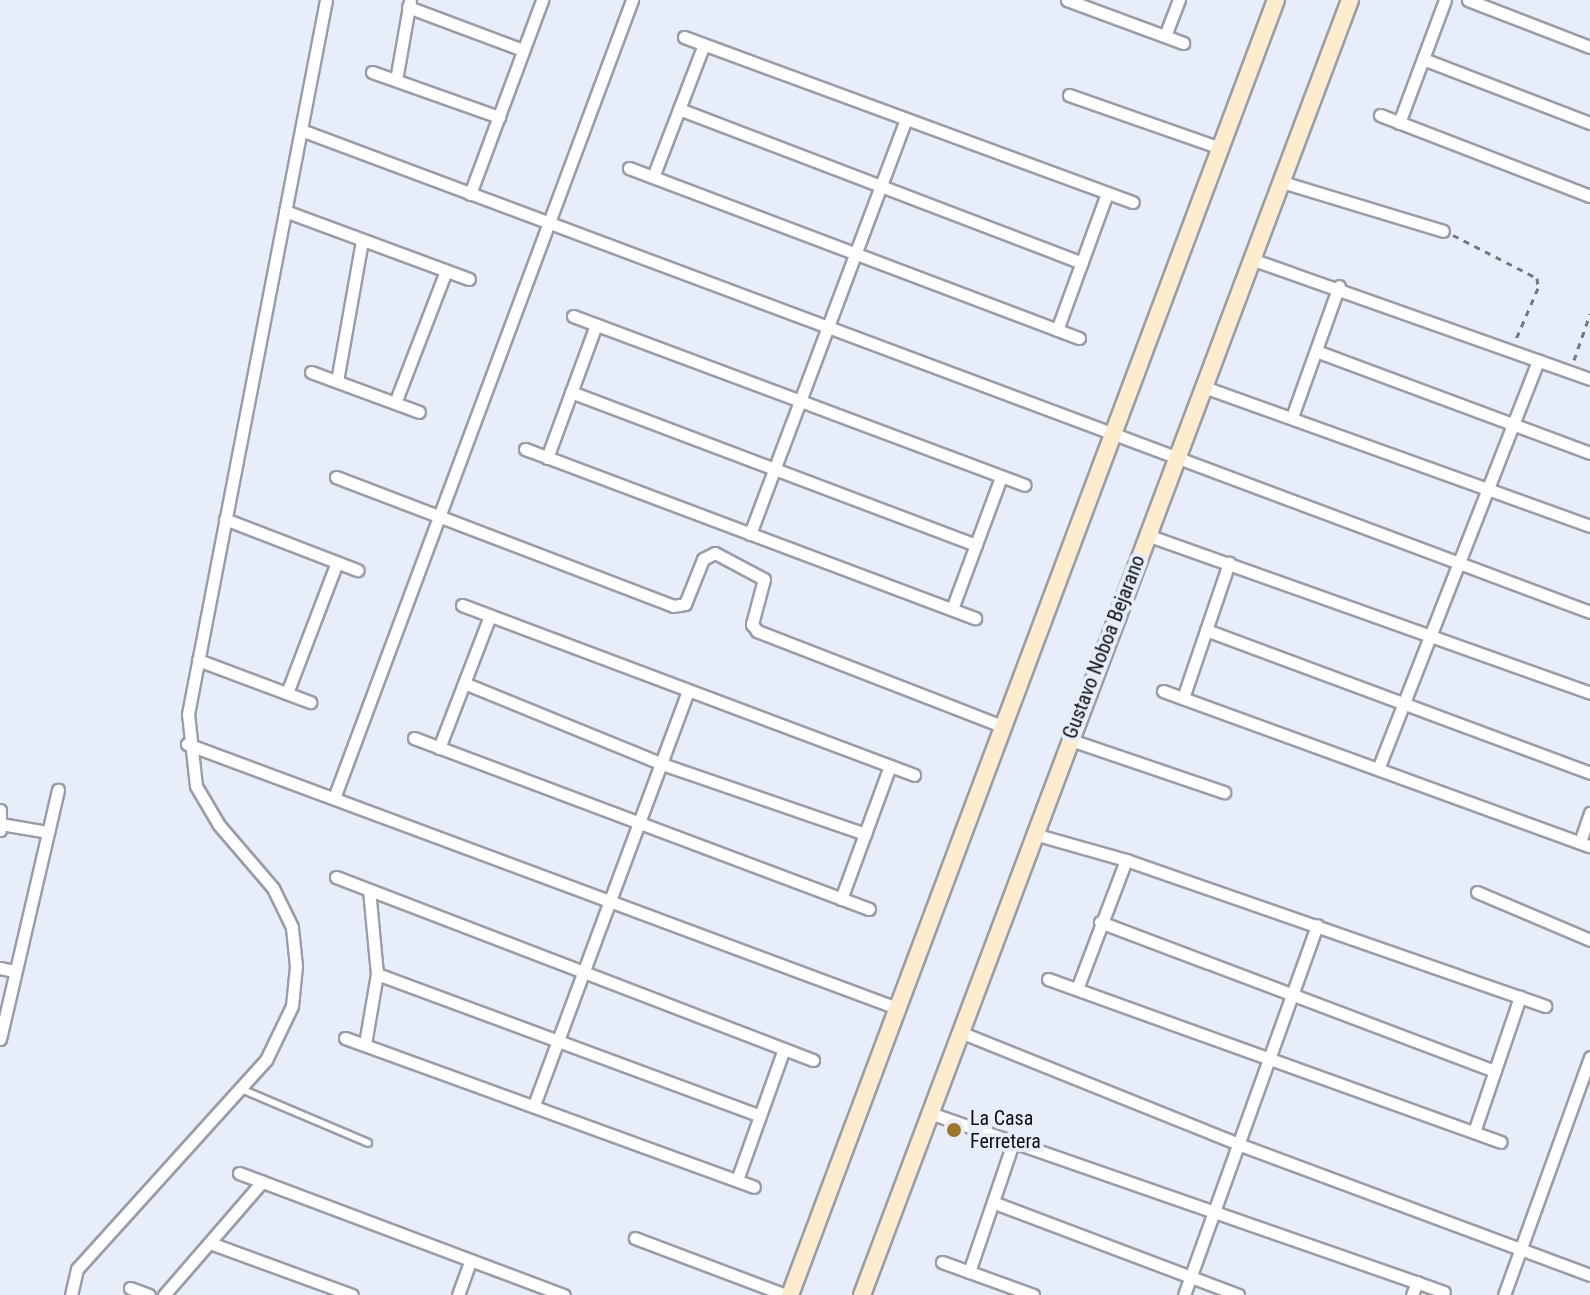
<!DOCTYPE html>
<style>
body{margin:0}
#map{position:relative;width:1590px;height:1295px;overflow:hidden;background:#e8edfa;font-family:"Roboto Condensed",sans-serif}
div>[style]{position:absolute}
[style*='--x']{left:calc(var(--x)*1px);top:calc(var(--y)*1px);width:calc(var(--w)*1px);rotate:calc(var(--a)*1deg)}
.path>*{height:3px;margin-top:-1.5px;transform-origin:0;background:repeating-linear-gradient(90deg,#73777f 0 6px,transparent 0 12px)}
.roads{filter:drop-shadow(2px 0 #989da8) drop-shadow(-2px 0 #989da8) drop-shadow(0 2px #989da8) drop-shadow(0 -2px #989da8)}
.lane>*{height:6px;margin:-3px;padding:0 3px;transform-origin:3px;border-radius:3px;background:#fff}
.street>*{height:11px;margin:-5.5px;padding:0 5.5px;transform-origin:5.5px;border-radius:5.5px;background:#fff}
.secondary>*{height:16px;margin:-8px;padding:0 8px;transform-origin:8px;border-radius:8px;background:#fdecce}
.dots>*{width:22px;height:22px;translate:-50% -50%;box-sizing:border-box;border:4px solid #e8edfa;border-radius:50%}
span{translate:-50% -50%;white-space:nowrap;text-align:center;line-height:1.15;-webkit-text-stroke:8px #e8edfa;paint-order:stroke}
.street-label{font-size:20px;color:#0c0e12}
.poi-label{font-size:20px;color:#0c0e12}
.left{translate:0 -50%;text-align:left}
</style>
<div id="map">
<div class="path">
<i style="--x:1453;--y:235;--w:94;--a:27.1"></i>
<i style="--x:1537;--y:278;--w:10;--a:84"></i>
<i style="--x:1538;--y:288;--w:56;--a:113.3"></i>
<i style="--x:1574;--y:360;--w:49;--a:-70.8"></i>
</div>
<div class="roads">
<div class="lane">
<i style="--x:241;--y:1089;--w:138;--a:23"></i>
</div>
<div class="street">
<i style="--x:1067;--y:0;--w:124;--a:20.3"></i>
<i style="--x:1468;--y:0;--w:131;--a:21.1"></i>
<i style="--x:408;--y:7;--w:123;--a:20.5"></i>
<i style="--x:1165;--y:36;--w:39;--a:-69"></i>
<i style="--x:684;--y:37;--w:478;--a:20.2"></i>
<i style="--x:1423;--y:59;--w:179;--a:21"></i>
<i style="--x:372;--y:72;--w:135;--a:19.5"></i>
<i style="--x:396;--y:80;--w:80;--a:-80"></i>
<i style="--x:1069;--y:95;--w:160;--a:19.3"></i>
<i style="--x:679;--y:109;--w:431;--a:20.9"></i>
<i style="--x:1380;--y:115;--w:225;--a:21.1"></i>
<i style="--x:1399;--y:123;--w:131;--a:-69.5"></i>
<i style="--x:301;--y:130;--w:1376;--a:20.5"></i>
<i style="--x:629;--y:168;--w:481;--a:20.7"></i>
<i style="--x:653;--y:177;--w:142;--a:-69"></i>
<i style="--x:1282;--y:182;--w:168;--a:16.9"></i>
<i style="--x:470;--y:194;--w:207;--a:-69.6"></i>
<i style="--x:285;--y:211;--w:196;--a:20.3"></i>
<i style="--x:1254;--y:260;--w:356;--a:19.5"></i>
<i style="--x:573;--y:316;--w:482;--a:20.5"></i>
<i style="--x:1057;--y:330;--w:146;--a:-69.9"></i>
<i style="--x:1316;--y:351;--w:292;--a:20.4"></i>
<i style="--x:311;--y:372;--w:115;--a:20.3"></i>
<i style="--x:337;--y:381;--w:143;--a:-79.9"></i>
<i style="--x:1204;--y:387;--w:410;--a:19.8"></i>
<i style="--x:571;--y:392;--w:433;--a:20.7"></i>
<i style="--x:395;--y:403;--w:142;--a:-68.9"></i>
<i style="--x:1292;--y:417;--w:139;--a:-70.3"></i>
<i style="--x:525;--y:449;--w:481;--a:20.6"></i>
<i style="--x:547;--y:458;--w:142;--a:-69.8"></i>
<i style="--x:336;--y:477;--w:361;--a:20.9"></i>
<i style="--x:673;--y:606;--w:12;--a:-9"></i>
<i style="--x:685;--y:604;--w:48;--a:-68.2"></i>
<i style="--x:703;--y:559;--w:13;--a:-27"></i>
<i style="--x:715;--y:553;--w:55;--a:28"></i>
<i style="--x:764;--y:579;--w:47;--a:104.9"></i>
<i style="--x:752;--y:624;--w:9;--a:54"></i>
<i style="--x:757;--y:631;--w:265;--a:21.2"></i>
<i style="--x:225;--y:519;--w:142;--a:21.1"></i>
<i style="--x:750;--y:534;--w:443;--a:-69.4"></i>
<i style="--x:1147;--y:535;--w:470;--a:19.6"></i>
<i style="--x:462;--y:605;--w:483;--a:20.6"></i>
<i style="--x:952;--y:609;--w:141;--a:-69.6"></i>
<i style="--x:1206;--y:630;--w:410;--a:20.4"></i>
<i style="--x:198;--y:660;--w:120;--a:20.6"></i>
<i style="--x:464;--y:683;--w:214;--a:22.2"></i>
<i style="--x:662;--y:764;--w:215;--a:19"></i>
<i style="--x:1163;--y:691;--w:454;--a:20"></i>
<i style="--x:287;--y:693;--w:140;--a:-69.1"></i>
<i style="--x:1183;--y:698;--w:143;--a:-71.2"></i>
<i style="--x:414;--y:738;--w:486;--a:20.6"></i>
<i style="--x:1068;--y:739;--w:165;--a:18.8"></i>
<i style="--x:187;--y:744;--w:757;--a:20.4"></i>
<i style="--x:439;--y:748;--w:142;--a:-68.9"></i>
<i style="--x:1378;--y:769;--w:439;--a:-68.6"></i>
<i style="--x:334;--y:798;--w:852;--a:-69.52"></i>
<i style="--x:0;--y:810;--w:20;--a:90"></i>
<i style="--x:1;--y:824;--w:48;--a:9.7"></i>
<i style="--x:1034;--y:834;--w:96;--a:15.8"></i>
<i style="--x:1126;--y:860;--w:444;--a:19.2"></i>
<i style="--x:1580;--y:842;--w:31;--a:-71"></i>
<i style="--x:336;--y:877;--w:511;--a:20.99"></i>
<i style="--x:1477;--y:892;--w:123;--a:23"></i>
<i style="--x:841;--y:899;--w:142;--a:-69.8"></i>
<i style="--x:1100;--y:922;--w:422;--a:20.7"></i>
<i style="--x:0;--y:968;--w:14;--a:12"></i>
<i style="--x:377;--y:974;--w:408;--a:20.3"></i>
<i style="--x:1048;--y:979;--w:481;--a:19.8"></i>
<i style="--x:1077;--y:989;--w:138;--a:-69.2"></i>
<i style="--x:960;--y:1032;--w:300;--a:21.9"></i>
<i style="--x:1238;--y:1144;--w:376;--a:20.4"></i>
<i style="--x:345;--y:1038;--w:435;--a:20"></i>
<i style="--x:0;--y:1039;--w:256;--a:-76.9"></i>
<i style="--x:365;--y:1044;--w:71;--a:-80.3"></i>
<i style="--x:377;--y:974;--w:84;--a:-95.4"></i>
<i style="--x:534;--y:1105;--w:441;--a:-69.6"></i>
<i style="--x:930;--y:1113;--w:544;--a:19.2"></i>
<i style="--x:1474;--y:1132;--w:143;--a:-71.2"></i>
<i style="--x:239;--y:1173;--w:347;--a:20.6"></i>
<i style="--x:737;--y:1180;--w:139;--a:-70.3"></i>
<i style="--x:995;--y:1203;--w:260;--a:20.7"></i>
<i style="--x:635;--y:1238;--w:161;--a:20.7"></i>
<i style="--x:210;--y:1243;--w:151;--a:20.1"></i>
<i style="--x:942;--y:1262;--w:97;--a:19.9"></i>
<i style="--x:969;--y:1272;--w:139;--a:-71.2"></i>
<i style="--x:130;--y:1288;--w:20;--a:20"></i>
<i style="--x:71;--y:1295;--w:27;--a:-77"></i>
<i style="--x:77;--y:1269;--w:282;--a:-47.9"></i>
<i style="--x:266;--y:1060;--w:60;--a:-64.3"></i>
<i style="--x:292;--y:1006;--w:40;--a:-84.3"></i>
<i style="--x:296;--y:966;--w:39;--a:-96"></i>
<i style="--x:292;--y:927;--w:43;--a:-116"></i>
<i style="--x:273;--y:888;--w:83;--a:-130.6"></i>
<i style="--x:219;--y:825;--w:45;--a:-120.5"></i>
<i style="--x:196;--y:786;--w:72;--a:-96.3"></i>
<i style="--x:188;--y:714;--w:727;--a:-79.06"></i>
<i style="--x:164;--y:1295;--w:150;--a:-49.1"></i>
<i style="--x:458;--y:1295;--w:37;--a:-70"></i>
<i style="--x:1184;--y:1295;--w:393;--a:-70.2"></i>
<i style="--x:1412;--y:1295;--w:14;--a:-69"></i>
<i style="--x:1504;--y:1295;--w:253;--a:-70.1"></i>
</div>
<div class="secondary">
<i style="--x:790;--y:1295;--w:1383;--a:-69.43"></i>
<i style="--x:862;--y:1295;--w:1384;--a:-69.35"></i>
</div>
</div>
<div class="dots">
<i style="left:954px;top:1130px;background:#a07525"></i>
</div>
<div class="street-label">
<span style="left:1104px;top:647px;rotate:-69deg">Gustavo Noboa Bejarano</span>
</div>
<div class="poi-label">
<span class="left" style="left:970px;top:1130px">La Casa<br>Ferretera</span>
</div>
</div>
